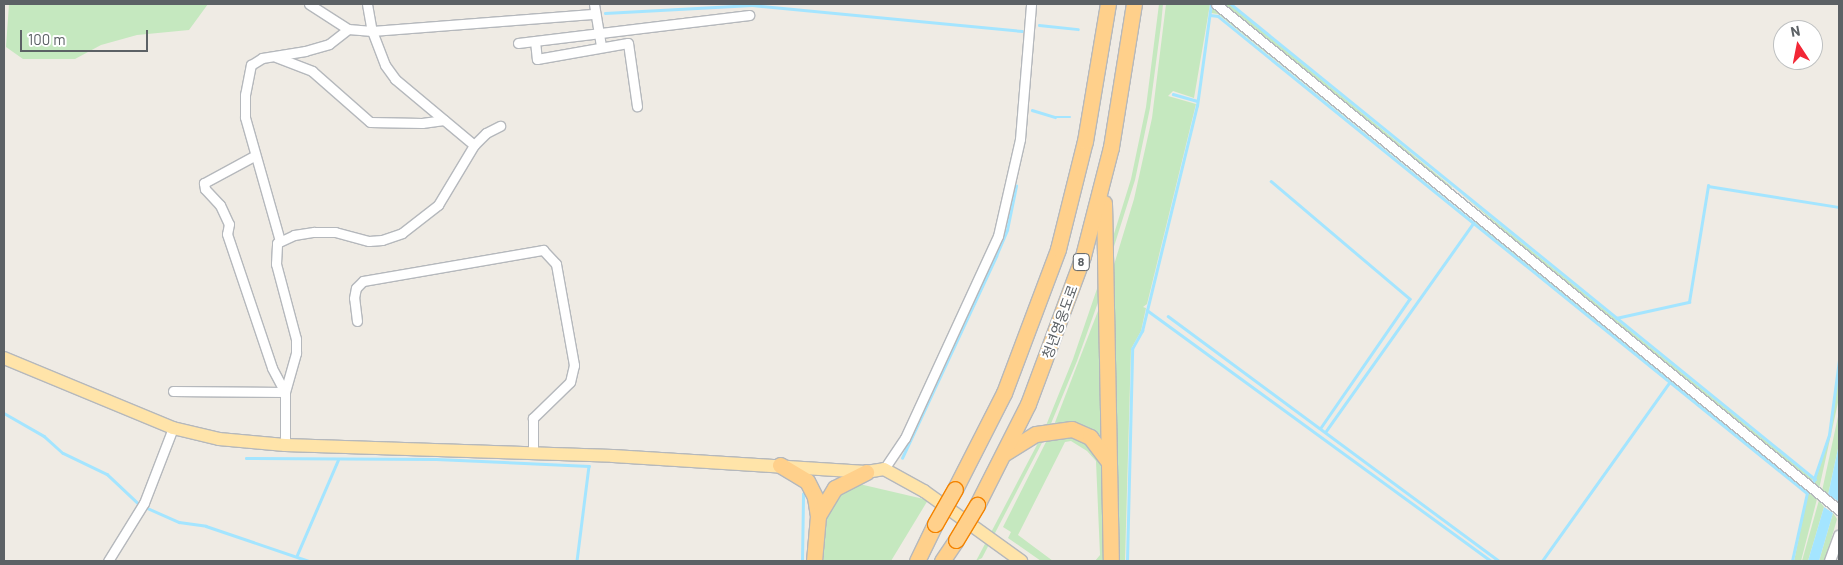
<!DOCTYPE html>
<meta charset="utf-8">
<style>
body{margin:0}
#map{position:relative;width:1843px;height:565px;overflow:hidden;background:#efebe4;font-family:Barlow,"Noto Sans KR",sans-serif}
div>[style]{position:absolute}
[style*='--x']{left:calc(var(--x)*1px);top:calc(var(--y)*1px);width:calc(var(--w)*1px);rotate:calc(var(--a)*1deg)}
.green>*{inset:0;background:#c5e8bf}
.water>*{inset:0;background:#a4e5ff}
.stream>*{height:2.5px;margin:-1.25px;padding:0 1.25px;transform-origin:1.25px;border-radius:1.25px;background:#a4e5ff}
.roads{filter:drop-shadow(1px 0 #b5b8bc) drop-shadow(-1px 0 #b5b8bc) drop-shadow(0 1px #b5b8bc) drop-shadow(0 -1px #b5b8bc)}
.minor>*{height:9px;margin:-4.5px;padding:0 4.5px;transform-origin:4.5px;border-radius:4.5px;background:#fff}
.tertiary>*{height:10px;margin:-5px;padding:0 5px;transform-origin:5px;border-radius:5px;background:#fff}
.primary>*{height:12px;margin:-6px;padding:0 6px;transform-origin:6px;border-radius:6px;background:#ffe4a9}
.motorway>*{height:15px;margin:-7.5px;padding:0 7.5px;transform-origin:7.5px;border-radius:7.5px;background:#ffd08b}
.bridges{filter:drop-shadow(1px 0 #f38300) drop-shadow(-1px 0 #f38300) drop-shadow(0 1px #f38300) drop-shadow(0 -1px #f38300)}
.motorway-bridge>*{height:15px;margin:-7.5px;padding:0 7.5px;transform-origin:7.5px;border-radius:7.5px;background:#ffd08b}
span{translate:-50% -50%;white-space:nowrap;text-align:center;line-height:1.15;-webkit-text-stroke:4px #fff;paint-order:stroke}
.shield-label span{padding:1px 4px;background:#fff;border:1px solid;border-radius:4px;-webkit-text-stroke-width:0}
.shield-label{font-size:12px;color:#5c6165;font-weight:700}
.street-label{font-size:14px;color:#5c6165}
.frame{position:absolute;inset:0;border:5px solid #5c6165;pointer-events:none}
.north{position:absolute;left:1773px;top:20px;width:50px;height:50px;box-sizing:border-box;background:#fff;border:1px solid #bec0c1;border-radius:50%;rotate:349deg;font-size:14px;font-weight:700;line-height:20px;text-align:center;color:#5c6165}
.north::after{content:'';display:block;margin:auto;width:18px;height:22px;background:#f22736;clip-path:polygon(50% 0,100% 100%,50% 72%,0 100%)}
.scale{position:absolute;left:20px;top:30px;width:128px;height:22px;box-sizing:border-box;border:2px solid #5c6165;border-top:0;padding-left:6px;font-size:15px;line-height:18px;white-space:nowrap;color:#5c6165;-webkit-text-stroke:4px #fff;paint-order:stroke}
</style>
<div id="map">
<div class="green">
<i style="clip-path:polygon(9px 4px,208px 4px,189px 30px,137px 35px,101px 45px,75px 59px,23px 59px,6px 47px)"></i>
<i style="clip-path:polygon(1159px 4px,1163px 4px,1161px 25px,1150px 108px,1135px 180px,1111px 256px,1109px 250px,1131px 179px,1146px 107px)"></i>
<i style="clip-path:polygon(1166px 4px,1210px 4px,1194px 98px,1173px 91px,1168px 96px,1196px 104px,1147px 304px,1143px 307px,1146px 308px,1141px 331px,1131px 349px,1125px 561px,1117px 561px,1113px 268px,1134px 199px,1152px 118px)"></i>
<i style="clip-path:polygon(1223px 4px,1230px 4px,1452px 187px,1451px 189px)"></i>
<i style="clip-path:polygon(1212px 7px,1471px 217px,1470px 218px,1218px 14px,1211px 13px)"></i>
<i style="clip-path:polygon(1458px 191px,1813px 479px,1811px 482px,1538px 260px)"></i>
<i style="clip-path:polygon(1475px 219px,1817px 499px,1801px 561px,1794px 561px,1808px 493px,1473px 221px)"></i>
<i style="clip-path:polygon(1100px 280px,1101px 294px,1077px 361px,1050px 426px,1045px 428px,1073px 359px)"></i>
<i style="clip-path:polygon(1103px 298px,1105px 447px,1054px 425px)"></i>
<i style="clip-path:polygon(1839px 368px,1839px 398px,1819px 489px,1814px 484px,1830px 435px)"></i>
<i style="clip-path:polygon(1839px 412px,1839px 444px,1828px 495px,1822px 491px)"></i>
<i style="clip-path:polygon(1055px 433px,1082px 439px,1102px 458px,1105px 561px,1095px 561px,1100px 555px,1096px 461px,1087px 451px,1071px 441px,1065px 442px,1018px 535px,1053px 561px,1041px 561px,1008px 538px,1011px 532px,1003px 527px,1049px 436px)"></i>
<i style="clip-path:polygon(1044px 439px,982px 558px,976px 561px,1039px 441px)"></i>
<i style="clip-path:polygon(855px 483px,928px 500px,891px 561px,823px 561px,827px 513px,836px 499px)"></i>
<i style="clip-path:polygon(1819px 500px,1824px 507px,1808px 561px,1802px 561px)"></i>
<i style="clip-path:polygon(1833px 513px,1837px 519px,1825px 561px,1819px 561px)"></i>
</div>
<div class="water">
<i style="clip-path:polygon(1839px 444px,1839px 496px,1838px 501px,1828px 495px)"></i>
<i style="clip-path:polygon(1824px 507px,1833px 513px,1819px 561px,1808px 561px)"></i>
</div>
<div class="stream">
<i style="--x:1231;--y:4;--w:753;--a:39.12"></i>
<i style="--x:605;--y:13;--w:147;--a:-3.1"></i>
<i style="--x:752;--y:5;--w:271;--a:5.5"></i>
<i style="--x:1210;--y:15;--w:8;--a:7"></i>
<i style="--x:1218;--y:16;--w:758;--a:39"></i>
<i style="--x:1039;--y:25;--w:39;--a:6"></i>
<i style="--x:1173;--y:94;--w:25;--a:16"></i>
<i style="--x:1032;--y:110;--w:24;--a:17"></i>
<i style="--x:1055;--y:117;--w:15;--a:0"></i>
<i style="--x:1271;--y:181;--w:182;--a:40.3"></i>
<i style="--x:1410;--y:299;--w:157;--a:124.6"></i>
<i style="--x:1147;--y:310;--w:426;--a:36.1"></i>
<i style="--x:1168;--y:316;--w:412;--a:36.5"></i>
<i style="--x:1616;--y:318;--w:75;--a:-12.4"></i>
<i style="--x:1689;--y:302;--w:118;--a:-80.7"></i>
<i style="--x:1708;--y:186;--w:133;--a:9.1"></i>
<i style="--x:4;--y:413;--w:46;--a:29.9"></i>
<i style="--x:44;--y:436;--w:25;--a:42"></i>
<i style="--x:63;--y:453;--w:49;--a:25.5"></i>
<i style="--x:107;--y:474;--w:45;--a:43.2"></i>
<i style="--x:1326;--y:431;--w:255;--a:-54.7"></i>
<i style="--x:246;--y:458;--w:190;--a:0.3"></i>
<i style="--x:436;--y:459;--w:153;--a:2.6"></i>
<i style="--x:589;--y:466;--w:96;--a:97.2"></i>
<i style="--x:902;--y:458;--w:223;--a:-65"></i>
<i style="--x:996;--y:256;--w:28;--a:-67"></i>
<i style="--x:1007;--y:230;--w:45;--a:-78.4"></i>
<i style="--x:1813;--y:482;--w:50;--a:-71.2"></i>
<i style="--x:1829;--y:435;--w:76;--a:-82.4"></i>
<i style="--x:145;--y:507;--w:37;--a:24"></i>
<i style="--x:179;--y:522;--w:27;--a:8"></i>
<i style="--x:206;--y:526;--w:109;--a:18.8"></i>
<i style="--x:297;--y:555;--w:103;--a:-66.7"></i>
<i style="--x:802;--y:561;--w:67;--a:-89.1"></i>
<i style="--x:1127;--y:561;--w:212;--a:-88.6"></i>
<i style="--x:1132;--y:349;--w:21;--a:-61"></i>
<i style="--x:1142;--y:331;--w:232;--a:-76.3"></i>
<i style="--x:1197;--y:106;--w:103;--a:-82.2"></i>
<i style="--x:1542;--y:561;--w:219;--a:-54.5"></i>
<i style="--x:1792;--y:561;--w:70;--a:-77.6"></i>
</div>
<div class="roads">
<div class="minor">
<i style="--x:309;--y:4;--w:46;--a:32.7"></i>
<i style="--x:348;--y:29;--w:24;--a:5"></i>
<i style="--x:372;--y:31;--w:224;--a:-4.4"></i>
<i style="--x:367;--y:4;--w:27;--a:80"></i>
<i style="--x:372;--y:31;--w:36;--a:69"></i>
<i style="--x:385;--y:65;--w:17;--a:54"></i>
<i style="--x:395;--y:79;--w:103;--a:39.9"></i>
<i style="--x:594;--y:4;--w:43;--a:80.5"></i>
<i style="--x:1216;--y:4;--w:803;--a:39.08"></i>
<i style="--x:535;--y:41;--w:18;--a:84"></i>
<i style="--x:537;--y:59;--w:92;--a:-10"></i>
<i style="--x:628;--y:43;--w:64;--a:81.9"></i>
<i style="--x:518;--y:43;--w:233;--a:-6.9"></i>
<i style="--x:276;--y:57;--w:39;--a:21"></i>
<i style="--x:312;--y:71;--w:77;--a:41.3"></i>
<i style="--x:370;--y:122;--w:52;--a:1.1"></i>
<i style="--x:422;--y:123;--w:22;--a:-8"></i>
<i style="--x:254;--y:156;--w:57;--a:151.6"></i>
<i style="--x:204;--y:183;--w:6;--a:81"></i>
<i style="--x:205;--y:189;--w:22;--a:47"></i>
<i style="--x:220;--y:205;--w:21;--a:65"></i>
<i style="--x:229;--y:224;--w:10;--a:101"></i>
<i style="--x:227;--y:234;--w:141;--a:71.4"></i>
<i style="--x:272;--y:368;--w:27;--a:62"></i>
<i style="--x:280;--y:241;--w:129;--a:-105.8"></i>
<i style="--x:245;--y:117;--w:22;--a:-90"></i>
<i style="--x:245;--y:95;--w:31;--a:-79"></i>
<i style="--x:251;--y:65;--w:13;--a:-32"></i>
<i style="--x:262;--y:58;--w:44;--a:-9.2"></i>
<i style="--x:305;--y:51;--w:25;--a:-16"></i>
<i style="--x:329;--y:44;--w:24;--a:-38"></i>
<i style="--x:357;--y:321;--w:23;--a:-97"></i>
<i style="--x:354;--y:298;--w:10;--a:-79"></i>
<i style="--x:356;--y:288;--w:10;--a:-45"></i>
<i style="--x:363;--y:281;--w:183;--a:-9.8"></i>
<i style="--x:543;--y:250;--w:19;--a:47"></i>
<i style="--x:556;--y:264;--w:103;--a:79.9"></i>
<i style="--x:574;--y:365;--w:17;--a:103"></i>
<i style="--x:570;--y:382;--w:52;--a:135.8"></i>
<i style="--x:533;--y:418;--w:35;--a:90"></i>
<i style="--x:173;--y:391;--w:112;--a:0.5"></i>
<i style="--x:285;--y:445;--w:53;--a:-90"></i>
<i style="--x:285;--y:392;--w:41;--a:-74.2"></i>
<i style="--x:296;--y:353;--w:14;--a:-90"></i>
<i style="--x:296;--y:339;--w:78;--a:-104.9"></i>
<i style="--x:276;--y:264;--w:21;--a:-87"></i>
<i style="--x:277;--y:243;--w:19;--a:-25"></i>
<i style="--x:294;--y:235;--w:20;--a:-9"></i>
<i style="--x:314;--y:232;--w:21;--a:0"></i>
<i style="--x:335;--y:232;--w:35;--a:15"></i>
<i style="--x:369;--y:241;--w:13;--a:-4"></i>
<i style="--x:382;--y:240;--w:21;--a:-19"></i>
<i style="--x:402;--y:233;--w:46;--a:-37.9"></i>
<i style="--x:438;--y:205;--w:70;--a:-59"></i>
<i style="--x:474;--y:145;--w:17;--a:-45"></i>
<i style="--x:486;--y:133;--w:16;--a:-27"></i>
<i style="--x:884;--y:469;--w:37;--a:-56"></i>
<i style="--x:905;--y:438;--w:222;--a:-65.3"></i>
<i style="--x:998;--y:236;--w:99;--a:-77.2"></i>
<i style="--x:1020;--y:139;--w:135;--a:-85.3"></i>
<i style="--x:108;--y:561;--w:68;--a:-58.2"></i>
<i style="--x:144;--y:503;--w:80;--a:-68.9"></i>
</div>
<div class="tertiary">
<i style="--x:1830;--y:561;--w:27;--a:-70"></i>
</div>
<div class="primary">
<i style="--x:4;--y:358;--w:183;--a:22.5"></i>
<i style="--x:173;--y:428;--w:47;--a:13.4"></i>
<i style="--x:219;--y:439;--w:66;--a:5.2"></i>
<i style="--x:285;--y:445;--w:328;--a:1.9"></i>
<i style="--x:613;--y:456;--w:254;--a:3.6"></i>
<i style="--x:866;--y:472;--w:18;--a:-9"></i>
<i style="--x:884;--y:469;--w:46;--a:28.8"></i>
<i style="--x:924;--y:491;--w:120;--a:35.8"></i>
</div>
<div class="motorway">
<i style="--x:1104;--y:203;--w:358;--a:88.9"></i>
<i style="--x:1005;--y:453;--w:36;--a:-32"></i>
<i style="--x:1036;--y:434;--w:36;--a:-8"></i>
<i style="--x:1072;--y:429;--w:20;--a:24"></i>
<i style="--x:1090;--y:437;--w:31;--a:53"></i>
<i style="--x:780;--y:465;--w:31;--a:31"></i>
<i style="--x:807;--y:481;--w:18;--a:63"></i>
<i style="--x:815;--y:497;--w:19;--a:81"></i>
<i style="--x:818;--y:516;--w:45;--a:95.1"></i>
<i style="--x:955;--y:489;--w:108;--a:-63"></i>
<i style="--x:1004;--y:393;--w:154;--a:-69.4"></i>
<i style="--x:1058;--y:249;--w:111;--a:-76"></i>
<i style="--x:1085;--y:141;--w:139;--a:-80.5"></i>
<i style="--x:977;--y:505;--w:113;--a:-63.2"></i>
<i style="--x:1028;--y:404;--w:158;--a:-69.6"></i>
<i style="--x:1083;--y:256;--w:113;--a:-75.6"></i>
<i style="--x:1111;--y:147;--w:145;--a:-80.9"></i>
<i style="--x:818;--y:516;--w:33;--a:-59"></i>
<i style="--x:835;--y:488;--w:35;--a:-27"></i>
<i style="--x:917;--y:561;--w:41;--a:-64.1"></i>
<i style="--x:942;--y:561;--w:25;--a:-56"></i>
</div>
</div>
<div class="bridges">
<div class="motorway-bridge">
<i style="--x:935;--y:524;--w:40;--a:-60.3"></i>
<i style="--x:956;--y:540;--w:41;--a:-59"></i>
</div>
</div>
<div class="shield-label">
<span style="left:1081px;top:262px">8</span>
</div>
<div class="street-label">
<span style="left:1060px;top:322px;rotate:-70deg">청년영웅도로</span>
</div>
<div class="frame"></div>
<div class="north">N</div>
<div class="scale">100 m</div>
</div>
